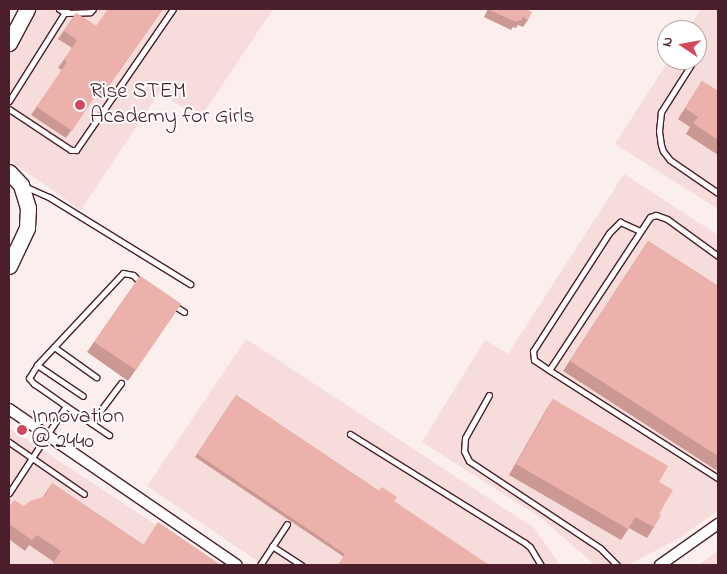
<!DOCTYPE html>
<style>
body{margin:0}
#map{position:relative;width:727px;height:574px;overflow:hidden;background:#fbefee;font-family:"Indie Flower",sans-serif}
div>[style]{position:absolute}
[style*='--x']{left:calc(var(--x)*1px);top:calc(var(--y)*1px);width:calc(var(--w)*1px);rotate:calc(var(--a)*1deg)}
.built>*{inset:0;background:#f6dcda}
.roads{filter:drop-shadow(1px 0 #4a1f2b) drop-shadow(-1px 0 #4a1f2b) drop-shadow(0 1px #4a1f2b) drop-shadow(0 -1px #4a1f2b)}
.lane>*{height:5px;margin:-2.5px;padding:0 2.5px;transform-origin:2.5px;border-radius:2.5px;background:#fff}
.street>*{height:10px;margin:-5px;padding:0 5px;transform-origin:5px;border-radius:5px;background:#fff}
.secondary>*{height:15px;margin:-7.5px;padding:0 7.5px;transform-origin:7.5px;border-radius:7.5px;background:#fff}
.wall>*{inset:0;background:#cb9893}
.building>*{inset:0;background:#ecb1ab}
.dots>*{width:14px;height:14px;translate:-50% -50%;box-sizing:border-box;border:2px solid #fff;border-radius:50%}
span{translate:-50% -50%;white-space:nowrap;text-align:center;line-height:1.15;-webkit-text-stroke:4px #fff;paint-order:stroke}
.poi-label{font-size:22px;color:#4a1f2b}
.left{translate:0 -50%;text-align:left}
.frame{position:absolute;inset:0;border:10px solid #4a1f2b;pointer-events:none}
.north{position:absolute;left:657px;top:20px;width:50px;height:50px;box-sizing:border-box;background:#fff;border:1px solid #b7a5aa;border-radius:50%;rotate:282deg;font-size:14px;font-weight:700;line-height:20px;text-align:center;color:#4a1f2b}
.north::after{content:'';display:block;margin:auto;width:18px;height:22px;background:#d1495b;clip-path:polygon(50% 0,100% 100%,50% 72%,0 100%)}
</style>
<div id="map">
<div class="built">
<i style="clip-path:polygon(36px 9px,273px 9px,200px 118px,159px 93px,81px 210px,9px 160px,9px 53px)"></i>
<i style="clip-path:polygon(701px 9px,718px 9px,718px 209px,615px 144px,669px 60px,697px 60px,697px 30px,687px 30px)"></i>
<i style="clip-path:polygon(624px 174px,718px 235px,718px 511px,676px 540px,628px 565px,595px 565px,541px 518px,422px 442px,485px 340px,508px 354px)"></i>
<i style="clip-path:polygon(246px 339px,534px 528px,560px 565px,263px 565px,147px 486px)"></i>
<i style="clip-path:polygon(9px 428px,217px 565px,9px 565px)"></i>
<i style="clip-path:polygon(718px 550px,718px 565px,699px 565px)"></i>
</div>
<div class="roads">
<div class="lane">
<i style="--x:59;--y:9;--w:8;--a:30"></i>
<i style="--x:66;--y:13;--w:24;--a:-2"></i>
<i style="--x:90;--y:12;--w:4;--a:-45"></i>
<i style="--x:694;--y:60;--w:62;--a:122.4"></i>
<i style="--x:661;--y:112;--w:19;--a:96"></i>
<i style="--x:659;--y:131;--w:14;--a:82"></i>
<i style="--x:661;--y:145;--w:6;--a:72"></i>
<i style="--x:663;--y:151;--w:11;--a:52"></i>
<i style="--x:670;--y:160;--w:58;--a:34.5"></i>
<i style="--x:9;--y:101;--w:109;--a:-57.8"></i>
<i style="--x:9;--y:109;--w:74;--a:33.5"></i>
<i style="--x:71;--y:150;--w:5;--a:0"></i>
<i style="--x:76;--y:150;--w:171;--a:-55.5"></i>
<i style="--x:24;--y:186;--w:27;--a:24"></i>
<i style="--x:49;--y:197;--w:166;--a:31.7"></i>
<i style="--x:718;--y:256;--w:63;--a:-144"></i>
<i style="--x:667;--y:219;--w:12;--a:-160"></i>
<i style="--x:656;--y:215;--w:6;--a:162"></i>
<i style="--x:650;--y:217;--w:183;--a:123.4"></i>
<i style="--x:549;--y:370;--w:201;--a:32.6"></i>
<i style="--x:173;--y:305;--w:13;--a:32"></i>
<i style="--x:54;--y:347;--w:52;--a:35.5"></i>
<i style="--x:37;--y:365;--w:55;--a:34"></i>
<i style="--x:549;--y:370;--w:18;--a:-146"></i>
<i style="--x:534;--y:360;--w:9;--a:-96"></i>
<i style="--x:533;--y:351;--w:140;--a:-57.2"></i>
<i style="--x:609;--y:233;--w:16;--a:-45"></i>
<i style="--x:620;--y:222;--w:22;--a:24"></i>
<i style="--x:489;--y:395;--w:49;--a:119.2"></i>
<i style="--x:465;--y:438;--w:13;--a:94"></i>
<i style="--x:464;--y:451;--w:11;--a:63"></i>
<i style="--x:469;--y:461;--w:157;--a:33.6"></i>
<i style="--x:600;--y:548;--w:24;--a:45"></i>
<i style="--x:66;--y:406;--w:52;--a:34"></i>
<i style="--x:91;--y:423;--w:50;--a:-53.1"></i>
<i style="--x:350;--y:434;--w:206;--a:31.9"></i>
<i style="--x:525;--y:543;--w:6;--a:39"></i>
<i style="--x:530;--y:547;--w:21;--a:59"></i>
<i style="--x:9;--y:442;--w:91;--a:34.7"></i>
<i style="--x:9;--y:493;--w:104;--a:-56.8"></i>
<i style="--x:66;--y:406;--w:39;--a:-145"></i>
<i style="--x:34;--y:384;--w:8;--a:-130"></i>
<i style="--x:29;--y:378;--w:15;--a:-58"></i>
<i style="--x:37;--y:365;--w:126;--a:-46.9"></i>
<i style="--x:123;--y:273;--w:10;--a:11"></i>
<i style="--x:133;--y:275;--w:11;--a:45"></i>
<i style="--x:272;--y:546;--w:35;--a:33"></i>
<i style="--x:260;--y:565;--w:49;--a:-56.6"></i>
</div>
<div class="street">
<i style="--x:9;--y:409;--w:276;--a:34.4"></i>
<i style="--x:660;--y:565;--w:71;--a:-35.3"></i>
</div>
<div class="secondary">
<i style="--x:9;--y:43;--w:38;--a:-62"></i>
<i style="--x:9;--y:172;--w:18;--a:47"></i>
<i style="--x:21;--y:185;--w:24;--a:73"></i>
<i style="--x:28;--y:208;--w:20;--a:93"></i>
<i style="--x:27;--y:228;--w:42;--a:115.3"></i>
</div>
</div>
<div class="wall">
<i style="clip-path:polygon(163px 9px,101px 97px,96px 94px,66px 138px,31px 115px,62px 70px,58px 68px,72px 48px,58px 39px,76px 13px,96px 26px)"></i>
<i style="clip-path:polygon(488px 9px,526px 9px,528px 20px,523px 27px,518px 25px,516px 28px,513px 27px,511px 30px,484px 17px)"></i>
<i style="clip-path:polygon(702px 81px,718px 91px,718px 155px,686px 134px,690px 127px,678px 119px)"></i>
<i style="clip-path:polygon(648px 241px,718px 286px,718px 467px,716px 470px,563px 371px)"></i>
<i style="clip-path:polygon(140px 276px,181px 304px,128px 381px,87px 352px)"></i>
<i style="clip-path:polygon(236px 395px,394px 501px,344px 557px,195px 457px)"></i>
<i style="clip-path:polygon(553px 399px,659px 482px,659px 514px,654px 527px,647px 538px,629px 528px,621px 540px,509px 475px,546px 410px)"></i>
<i style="clip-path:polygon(52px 483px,142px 544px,221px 565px,52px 565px,54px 562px,29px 545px,25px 551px,9px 539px,9px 507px,24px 506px,43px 497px)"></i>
</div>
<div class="building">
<i style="clip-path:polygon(108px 9px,163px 9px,106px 89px,102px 86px,72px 131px,37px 107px,67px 62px,64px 60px,77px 40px,64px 31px,76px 13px,96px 26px)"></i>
<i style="clip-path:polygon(490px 9px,526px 9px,532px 12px,528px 20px,523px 17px,521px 21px,518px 20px,516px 22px,489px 10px)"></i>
<i style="clip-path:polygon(702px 81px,718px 91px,718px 140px,693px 123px,698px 117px,685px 108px)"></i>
<i style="clip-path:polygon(648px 241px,718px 286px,718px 456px,570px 361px)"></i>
<i style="clip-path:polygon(140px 276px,181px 304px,136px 370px,94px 342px)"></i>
<i style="clip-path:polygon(236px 395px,379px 491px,382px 487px,397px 497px,394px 501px,489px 565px,338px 565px,345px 554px,197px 454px)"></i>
<i style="clip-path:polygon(553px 399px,668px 466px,659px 482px,673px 490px,659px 514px,661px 515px,654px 527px,635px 517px,628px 529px,516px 464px)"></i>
<i style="clip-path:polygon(52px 483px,143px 545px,158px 522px,221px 565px,52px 565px,61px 551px,37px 535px,32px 540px,9px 524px,9px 507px,14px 500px,24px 506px,30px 501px,45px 496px)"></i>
</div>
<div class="dots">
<i style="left:80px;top:105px;background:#d1495b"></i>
<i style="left:22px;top:430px;background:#d1495b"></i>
</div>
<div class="poi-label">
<span class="left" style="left:90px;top:105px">Rise STEM<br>Academy for Girls</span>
<span class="left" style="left:32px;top:430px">Innovation<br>@ 2440</span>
</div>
<div class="frame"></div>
<div class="north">N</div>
</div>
